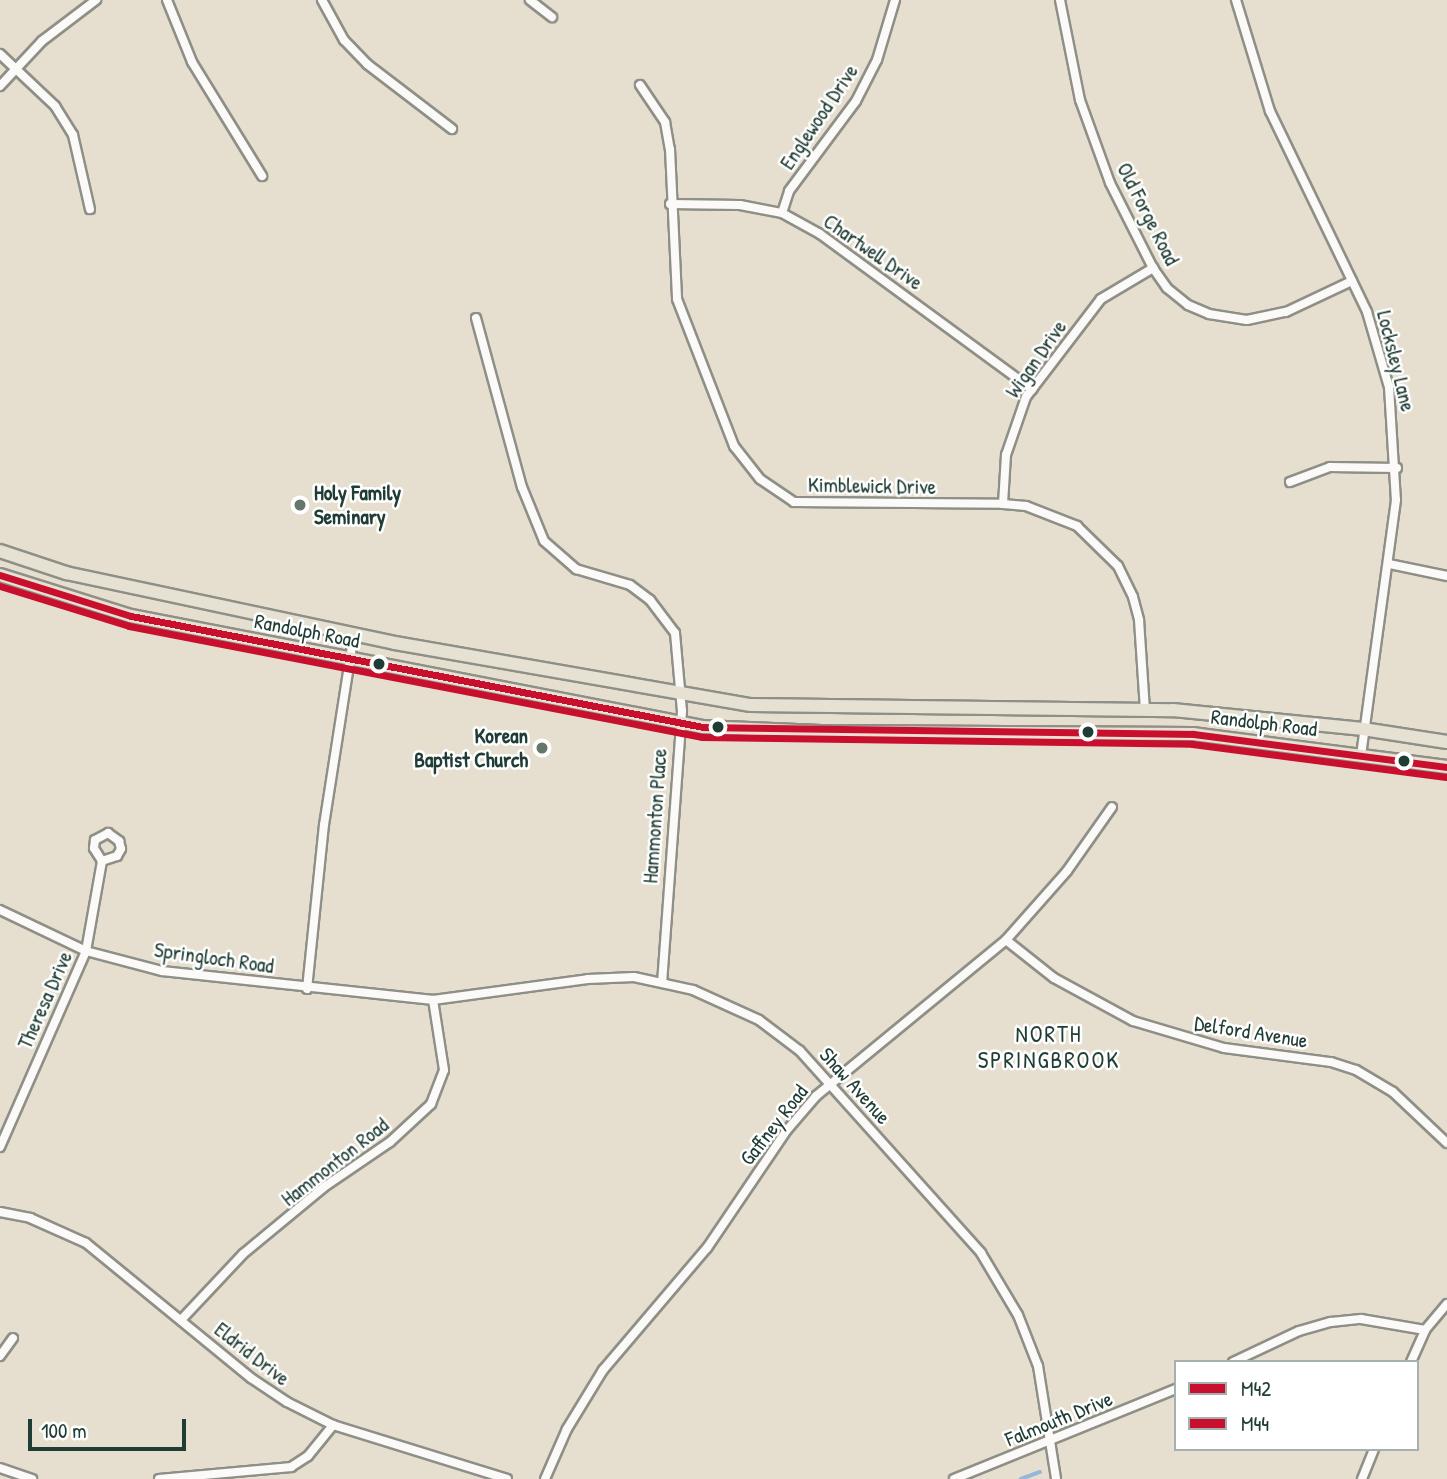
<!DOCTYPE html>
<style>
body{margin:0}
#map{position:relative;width:1447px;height:1479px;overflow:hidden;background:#e6dfcf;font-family:"Patrick Hand",sans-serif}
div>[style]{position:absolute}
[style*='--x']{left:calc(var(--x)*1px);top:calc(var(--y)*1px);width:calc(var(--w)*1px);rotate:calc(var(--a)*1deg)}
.stream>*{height:3.5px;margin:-1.75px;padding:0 1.75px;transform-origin:1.75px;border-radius:1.75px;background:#96b6da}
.roads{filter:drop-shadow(2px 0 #8e8f86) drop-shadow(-2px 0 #8e8f86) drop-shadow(0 2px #8e8f86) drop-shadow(0 -2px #8e8f86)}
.street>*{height:8px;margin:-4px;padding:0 4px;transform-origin:4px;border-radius:4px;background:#fbfaf8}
.primary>*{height:12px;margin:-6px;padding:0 6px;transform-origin:6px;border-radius:6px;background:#e7e1d4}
.bus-1>*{height:7px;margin:-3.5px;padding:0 3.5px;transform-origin:3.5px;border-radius:3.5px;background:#c8102e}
.bus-2>*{height:7px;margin:-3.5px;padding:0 3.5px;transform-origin:3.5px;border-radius:3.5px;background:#c8102e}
.dots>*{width:19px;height:19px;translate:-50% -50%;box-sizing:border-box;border:4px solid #fff;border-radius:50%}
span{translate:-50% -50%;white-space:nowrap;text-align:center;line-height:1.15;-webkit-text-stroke:5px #fff;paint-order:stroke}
.street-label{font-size:21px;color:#1f3d34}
.poi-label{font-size:21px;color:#1f3d34;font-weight:700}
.left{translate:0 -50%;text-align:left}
.right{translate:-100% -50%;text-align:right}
.neighbourhood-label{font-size:23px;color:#1f3d34;letter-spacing:2px}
.legend{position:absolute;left:1174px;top:1360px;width:245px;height:91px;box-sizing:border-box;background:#fff;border:2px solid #a5b1ae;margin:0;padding:9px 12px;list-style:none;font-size:21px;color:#1f3d34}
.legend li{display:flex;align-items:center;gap:14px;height:35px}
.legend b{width:35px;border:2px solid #a5b1ae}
.scale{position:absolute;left:28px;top:1419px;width:158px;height:32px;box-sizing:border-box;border:4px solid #1f3d34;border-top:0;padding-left:9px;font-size:21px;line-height:24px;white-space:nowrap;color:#1f3d34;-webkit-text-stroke:5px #fff;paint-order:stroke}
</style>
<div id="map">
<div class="stream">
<i style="--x:1021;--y:1479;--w:20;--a:-20"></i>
</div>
<div class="roads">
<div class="street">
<i style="--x:167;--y:0;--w:67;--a:68"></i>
<i style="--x:192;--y:62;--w:134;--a:58.4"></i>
<i style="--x:322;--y:0;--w:46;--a:61.2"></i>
<i style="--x:344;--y:40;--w:33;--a:46"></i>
<i style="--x:367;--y:64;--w:107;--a:37.4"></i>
<i style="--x:530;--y:0;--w:28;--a:38"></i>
<i style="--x:1060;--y:0;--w:102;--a:78.7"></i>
<i style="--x:1080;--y:100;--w:88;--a:70.1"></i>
<i style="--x:1110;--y:183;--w:95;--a:63.2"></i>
<i style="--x:1153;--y:268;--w:24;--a:55"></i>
<i style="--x:1167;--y:288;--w:27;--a:39"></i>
<i style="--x:1188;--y:305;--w:23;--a:23"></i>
<i style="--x:1209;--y:314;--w:38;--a:9"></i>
<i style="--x:1247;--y:320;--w:40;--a:-12"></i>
<i style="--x:1286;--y:312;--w:73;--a:-25.2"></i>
<i style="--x:1236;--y:0;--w:116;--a:73"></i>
<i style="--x:1270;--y:111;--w:223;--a:64.2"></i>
<i style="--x:1367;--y:312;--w:78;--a:73.7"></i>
<i style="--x:1389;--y:387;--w:113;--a:86.5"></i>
<i style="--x:1396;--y:500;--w:256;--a:97.8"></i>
<i style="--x:0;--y:54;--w:76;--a:43.4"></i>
<i style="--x:55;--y:106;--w:34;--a:58"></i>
<i style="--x:73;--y:135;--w:76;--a:77.1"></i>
<i style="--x:640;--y:85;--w:45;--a:56"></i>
<i style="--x:665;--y:122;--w:27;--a:80"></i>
<i style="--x:670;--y:149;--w:150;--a:87.3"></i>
<i style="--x:677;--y:299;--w:158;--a:68.8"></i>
<i style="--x:734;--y:446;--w:42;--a:51.8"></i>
<i style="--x:760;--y:479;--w:41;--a:34.1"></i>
<i style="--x:794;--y:502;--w:209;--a:0.5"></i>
<i style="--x:1003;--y:504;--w:23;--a:5"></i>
<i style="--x:1026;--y:506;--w:55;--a:21.4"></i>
<i style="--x:1077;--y:526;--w:57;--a:44.3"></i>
<i style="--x:1118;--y:566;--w:34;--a:64"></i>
<i style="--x:1133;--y:597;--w:24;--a:75"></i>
<i style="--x:1139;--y:620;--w:91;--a:86.2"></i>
<i style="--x:0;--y:86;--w:62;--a:-47"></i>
<i style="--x:42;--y:41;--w:68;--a:-37.2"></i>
<i style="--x:670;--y:204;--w:70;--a:0.8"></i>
<i style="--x:740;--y:205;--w:43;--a:10.8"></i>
<i style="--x:782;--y:213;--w:43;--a:28.9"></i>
<i style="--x:820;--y:234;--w:263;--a:36.2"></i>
<i style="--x:782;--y:213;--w:23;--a:-72"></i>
<i style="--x:789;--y:191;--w:112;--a:-53.3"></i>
<i style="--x:856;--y:101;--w:46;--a:-62.9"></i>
<i style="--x:877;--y:60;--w:63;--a:-73.3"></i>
<i style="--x:476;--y:318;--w:175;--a:74.8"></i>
<i style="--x:522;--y:487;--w:58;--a:67.8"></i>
<i style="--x:544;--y:541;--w:43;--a:41.2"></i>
<i style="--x:576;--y:569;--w:56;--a:16.5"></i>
<i style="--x:630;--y:585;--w:25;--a:37"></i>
<i style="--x:650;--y:600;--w:41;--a:52.9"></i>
<i style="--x:675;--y:633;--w:78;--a:84.9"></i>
<i style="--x:682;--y:711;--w:271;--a:94.2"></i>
<i style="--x:1290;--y:482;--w:43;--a:-20.6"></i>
<i style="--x:1330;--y:467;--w:67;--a:0.9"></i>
<i style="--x:1003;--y:504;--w:49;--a:-86.5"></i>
<i style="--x:1006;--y:455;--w:61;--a:-71"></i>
<i style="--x:1026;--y:397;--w:123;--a:-52.6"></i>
<i style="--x:1101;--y:299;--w:61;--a:-30.8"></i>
<i style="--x:1389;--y:564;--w:59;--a:11.7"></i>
<i style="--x:0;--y:910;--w:95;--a:25.5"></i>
<i style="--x:86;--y:951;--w:79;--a:14.7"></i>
<i style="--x:162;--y:971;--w:273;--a:6.1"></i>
<i style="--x:433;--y:1000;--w:156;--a:-7.7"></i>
<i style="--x:588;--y:979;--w:46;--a:-2.5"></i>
<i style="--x:634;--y:977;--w:60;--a:12.4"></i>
<i style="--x:693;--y:990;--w:72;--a:24.4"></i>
<i style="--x:759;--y:1020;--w:51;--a:37.1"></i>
<i style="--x:800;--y:1051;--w:271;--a:48.1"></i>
<i style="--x:981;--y:1253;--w:72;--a:59.2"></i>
<i style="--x:1018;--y:1315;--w:55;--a:68.6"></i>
<i style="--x:1038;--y:1366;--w:114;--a:80.9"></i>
<i style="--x:1006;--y:940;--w:61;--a:38.4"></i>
<i style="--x:1054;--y:978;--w:90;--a:28.6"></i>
<i style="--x:1133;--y:1021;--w:95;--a:16.5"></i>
<i style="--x:1224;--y:1048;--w:108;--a:7.5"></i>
<i style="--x:1331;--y:1062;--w:26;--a:18"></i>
<i style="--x:1356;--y:1070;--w:43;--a:30.7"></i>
<i style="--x:1393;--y:1092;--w:74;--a:43.4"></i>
<i style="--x:307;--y:989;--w:165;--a:-84.1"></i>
<i style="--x:324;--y:825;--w:194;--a:-81.1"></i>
<i style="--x:0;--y:1147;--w:214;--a:-66.3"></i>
<i style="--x:86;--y:951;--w:91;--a:-79.9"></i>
<i style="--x:102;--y:861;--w:15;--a:-122"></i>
<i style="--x:94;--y:848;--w:8;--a:-83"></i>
<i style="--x:95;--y:840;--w:15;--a:-28"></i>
<i style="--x:108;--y:833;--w:14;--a:36"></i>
<i style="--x:119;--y:841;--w:8;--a:76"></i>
<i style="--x:121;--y:849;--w:8;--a:120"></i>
<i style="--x:117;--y:856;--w:16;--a:162"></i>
<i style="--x:0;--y:1212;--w:31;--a:11"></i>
<i style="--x:30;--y:1218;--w:61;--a:24.1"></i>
<i style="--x:86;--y:1243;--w:213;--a:39.3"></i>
<i style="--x:251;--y:1378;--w:43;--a:33.7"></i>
<i style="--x:287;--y:1402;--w:51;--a:26.6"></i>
<i style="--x:333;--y:1425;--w:182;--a:17.2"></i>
<i style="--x:181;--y:1320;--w:91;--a:-46.8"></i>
<i style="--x:243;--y:1254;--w:105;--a:-39.6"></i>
<i style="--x:324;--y:1187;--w:80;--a:-34.3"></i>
<i style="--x:390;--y:1142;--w:56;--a:-42.8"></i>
<i style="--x:431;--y:1104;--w:36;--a:-69"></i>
<i style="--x:444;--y:1070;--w:71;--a:-98.9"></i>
<i style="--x:0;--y:1356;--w:22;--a:-54"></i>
<i style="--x:1233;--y:1362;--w:73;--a:-25.2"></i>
<i style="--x:1299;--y:1331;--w:33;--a:-16"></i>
<i style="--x:1331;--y:1322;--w:30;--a:-6"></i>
<i style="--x:1361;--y:1319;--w:65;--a:9.8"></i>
<i style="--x:1411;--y:1362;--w:35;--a:-66"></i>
<i style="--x:1425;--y:1330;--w:34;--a:-50"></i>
<i style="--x:0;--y:1468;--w:34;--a:19"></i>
<i style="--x:159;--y:1479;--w:133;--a:-5.2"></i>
<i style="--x:291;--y:1467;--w:20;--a:-33"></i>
<i style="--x:308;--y:1456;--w:40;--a:-51"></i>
<i style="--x:545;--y:1479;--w:55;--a:-66.3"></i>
<i style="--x:567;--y:1429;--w:69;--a:-58.6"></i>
<i style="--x:603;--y:1370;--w:160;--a:-49.6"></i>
<i style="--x:707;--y:1248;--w:143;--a:-55.9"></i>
<i style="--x:787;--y:1130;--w:45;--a:-49.5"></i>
<i style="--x:816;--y:1096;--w:246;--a:-39.4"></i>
<i style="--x:1006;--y:940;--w:92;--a:-48.5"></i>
<i style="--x:1067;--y:871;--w:78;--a:-54.9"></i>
<i style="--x:954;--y:1479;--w:240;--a:-22.1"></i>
<i style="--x:1362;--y:1479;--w:32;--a:-68"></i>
</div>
<div class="primary">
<i style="--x:0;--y:551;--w:70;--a:18.4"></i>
<i style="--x:66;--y:573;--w:336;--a:12"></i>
<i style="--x:395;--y:643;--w:361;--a:9.9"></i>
<i style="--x:751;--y:705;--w:422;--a:0.7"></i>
<i style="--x:1173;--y:710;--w:191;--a:5.7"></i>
<i style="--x:1363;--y:729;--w:85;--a:8.8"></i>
<i style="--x:0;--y:575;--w:137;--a:17.4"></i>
<i style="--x:131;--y:616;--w:583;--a:10.98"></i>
<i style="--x:703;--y:727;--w:118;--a:2.4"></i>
<i style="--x:821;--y:732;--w:372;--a:0.3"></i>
<i style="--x:1193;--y:734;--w:256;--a:7.4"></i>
</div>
</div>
<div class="bus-1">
<i style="--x:0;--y:575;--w:137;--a:17.4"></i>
<i style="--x:131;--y:616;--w:583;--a:10.98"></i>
<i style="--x:703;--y:727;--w:490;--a:0.8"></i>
<i style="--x:1193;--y:734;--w:256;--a:7.4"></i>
</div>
<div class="bus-2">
<i style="--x:0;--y:586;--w:135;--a:17.2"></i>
<i style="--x:129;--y:626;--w:584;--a:10.96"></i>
<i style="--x:702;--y:737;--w:490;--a:0.8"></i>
<i style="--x:1192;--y:744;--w:256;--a:7.4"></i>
</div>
<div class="dots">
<i style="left:300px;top:505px;background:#65766a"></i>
<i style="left:379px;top:664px;background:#1f3d34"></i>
<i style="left:718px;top:727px;background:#1f3d34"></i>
<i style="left:1088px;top:732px;background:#1f3d34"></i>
<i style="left:542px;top:748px;background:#65766a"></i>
<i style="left:1404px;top:761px;background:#1f3d34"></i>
</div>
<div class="street-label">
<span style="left:819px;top:117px;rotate:-56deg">Englewood Drive</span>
<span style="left:1148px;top:214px;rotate:63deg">Old Forge Road</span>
<span style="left:873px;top:252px;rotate:35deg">Chartwell Drive</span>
<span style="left:1036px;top:359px;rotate:-55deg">Wigan Drive</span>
<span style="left:1396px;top:361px;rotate:76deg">Locksley Lane</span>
<span style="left:872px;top:486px;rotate:1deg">Kimblewick Drive</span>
<span style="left:307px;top:631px;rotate:11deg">Randolph Road</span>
<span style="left:1264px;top:723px;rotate:7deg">Randolph Road</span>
<span style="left:655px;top:816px;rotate:-86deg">Hammonton Place</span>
<span style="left:214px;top:958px;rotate:8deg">Springloch Road</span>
<span style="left:45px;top:1000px;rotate:-66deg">Theresa Drive</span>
<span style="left:1251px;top:1032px;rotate:9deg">Delford Avenue</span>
<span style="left:855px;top:1086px;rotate:48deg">Shaw Avenue</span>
<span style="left:774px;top:1125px;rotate:-52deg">Gaffney Road</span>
<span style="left:335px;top:1162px;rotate:-38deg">Hammonton Road</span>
<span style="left:252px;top:1354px;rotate:38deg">Eldrid Drive</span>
<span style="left:1059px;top:1419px;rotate:-22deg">Falmouth Drive</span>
</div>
<div class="poi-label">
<span class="left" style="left:314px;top:505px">Holy Family<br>Seminary</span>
<span class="right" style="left:528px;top:748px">Korean<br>Baptist Church</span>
</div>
<div class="neighbourhood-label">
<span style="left:1049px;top:1047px">NORTH<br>SPRINGBROOK</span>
</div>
<ul class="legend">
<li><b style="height:9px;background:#c8102e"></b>M42</li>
<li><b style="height:9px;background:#c8102e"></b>M44</li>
</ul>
<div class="scale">100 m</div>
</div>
